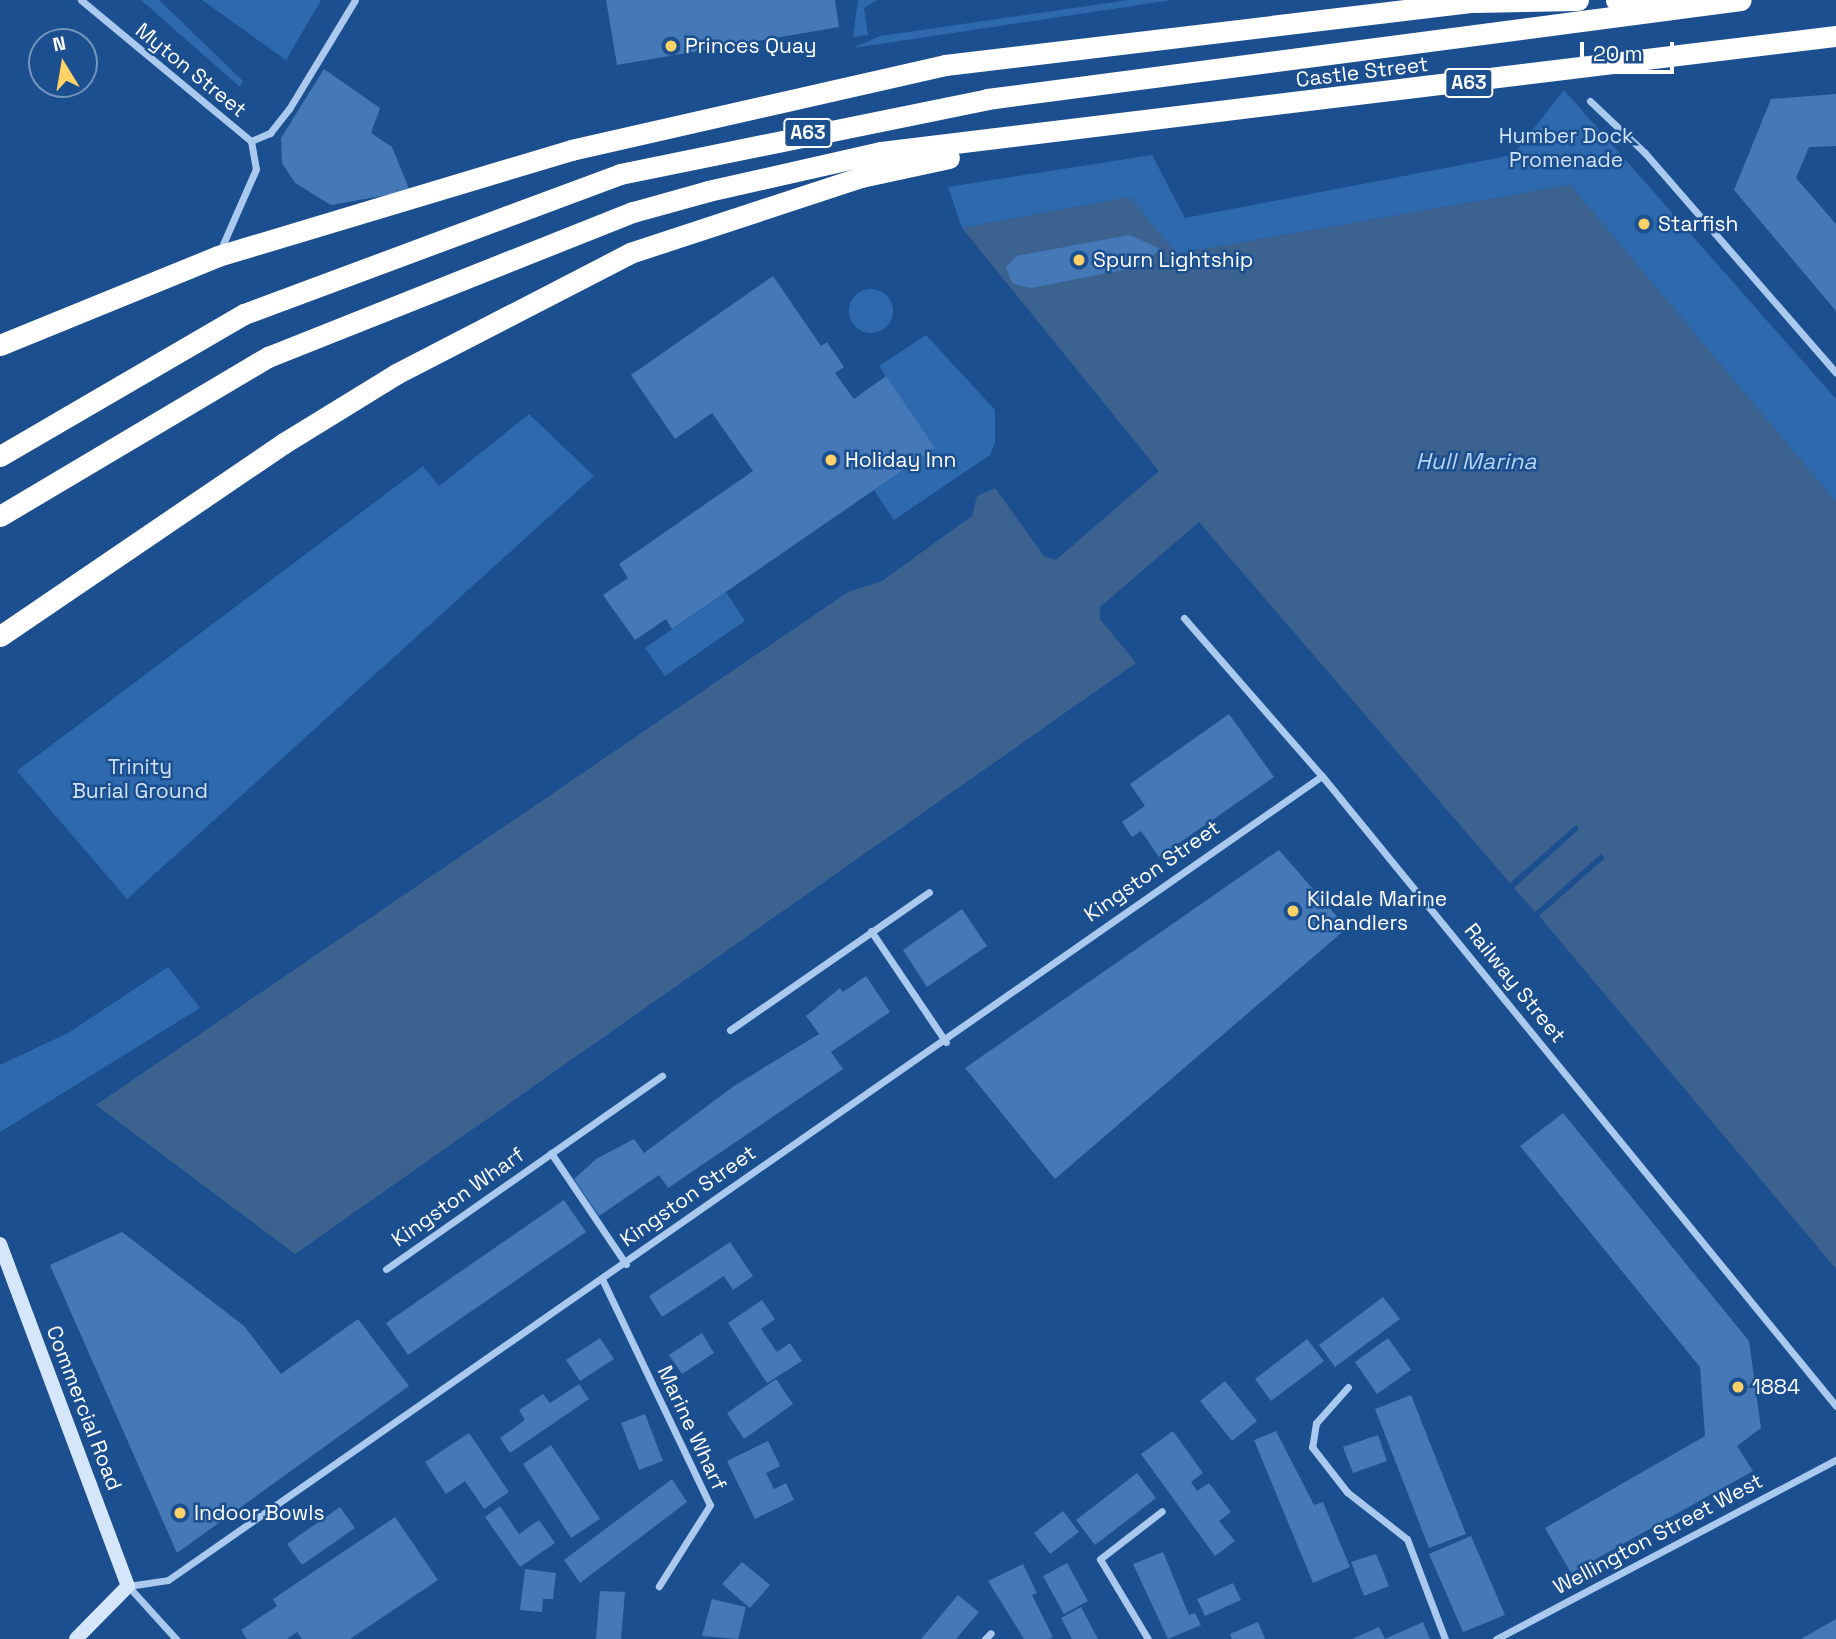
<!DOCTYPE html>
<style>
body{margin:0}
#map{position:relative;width:1836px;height:1639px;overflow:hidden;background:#1b4f8f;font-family:"Space Grotesk",sans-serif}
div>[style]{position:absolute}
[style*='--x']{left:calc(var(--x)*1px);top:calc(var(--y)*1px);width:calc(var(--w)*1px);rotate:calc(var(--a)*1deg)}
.green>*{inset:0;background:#2e69ad}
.round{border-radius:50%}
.water>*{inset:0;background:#3c6290}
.building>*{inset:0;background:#4478b7}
.street>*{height:7px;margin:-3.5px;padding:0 3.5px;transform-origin:3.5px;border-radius:3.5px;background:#a9c9ee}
.secondary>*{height:14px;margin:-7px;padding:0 7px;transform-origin:7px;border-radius:7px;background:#d6e6fa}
.highway>*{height:21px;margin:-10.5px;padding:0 10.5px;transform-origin:10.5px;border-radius:10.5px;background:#fff}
.dots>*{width:19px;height:19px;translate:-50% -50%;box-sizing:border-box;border:4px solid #1b4f8f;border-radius:50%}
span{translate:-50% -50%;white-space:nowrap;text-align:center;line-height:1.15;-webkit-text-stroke:5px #1b4f8f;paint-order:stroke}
.shield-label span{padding:2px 5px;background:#1b4f8f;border:2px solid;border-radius:5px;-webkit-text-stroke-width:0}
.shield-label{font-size:19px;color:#fff;font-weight:700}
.poi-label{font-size:21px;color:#fff}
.left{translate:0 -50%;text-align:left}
.street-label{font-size:21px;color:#fff}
.park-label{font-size:21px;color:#cfe3fa}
.water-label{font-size:23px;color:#b5d3f5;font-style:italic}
.north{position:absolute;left:28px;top:28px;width:70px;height:70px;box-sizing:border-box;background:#1b4f8f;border:2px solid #7695bc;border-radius:50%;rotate:349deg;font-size:19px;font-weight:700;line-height:28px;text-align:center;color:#fff}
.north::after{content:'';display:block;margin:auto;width:24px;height:32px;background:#ffd166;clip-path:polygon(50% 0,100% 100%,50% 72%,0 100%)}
.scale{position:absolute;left:1580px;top:42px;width:94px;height:32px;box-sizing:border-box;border:4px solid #fff;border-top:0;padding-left:9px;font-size:21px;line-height:24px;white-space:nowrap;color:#fff;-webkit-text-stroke:5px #1b4f8f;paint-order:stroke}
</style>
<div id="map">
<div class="green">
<i style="clip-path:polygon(141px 0,159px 0,243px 81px,240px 87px)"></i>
<i style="clip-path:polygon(202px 0,320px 0,320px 2px,286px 60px)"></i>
<i style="clip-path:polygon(858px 0,878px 0,864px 8px,868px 35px,853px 37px)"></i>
<i style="clip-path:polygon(1129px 0,1172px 0,853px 48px,880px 36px)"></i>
<i style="clip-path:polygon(1564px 90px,1836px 399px,1836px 502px,1570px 185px,1176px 254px,1130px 197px,962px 228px,948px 187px,1152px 155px,1185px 218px,1513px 155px)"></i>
<i class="round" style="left:849px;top:289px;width:44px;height:44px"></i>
<i style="clip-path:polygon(926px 335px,995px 410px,995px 443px,990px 455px,894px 520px,874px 490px,934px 448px,879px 366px)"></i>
<i style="clip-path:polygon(529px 414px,594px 476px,127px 899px,17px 771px,423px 466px,439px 486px)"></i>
<i style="clip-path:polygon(726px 592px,745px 621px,665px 676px,645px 648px)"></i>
<i style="clip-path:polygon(168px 967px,200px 1008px,0 1132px,0 1065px,68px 1033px)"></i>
</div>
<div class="water">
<i style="clip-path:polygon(1570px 185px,1836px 502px,1836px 1269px,1539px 916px,1605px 858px,1601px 854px,1535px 912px,1514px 888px,1579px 829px,1576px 825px,1510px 883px,1199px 522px,1100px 607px,1100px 619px,1136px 663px,295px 1254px,96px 1105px,848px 592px,882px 581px,972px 516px,977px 496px,995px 488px,1044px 556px,1056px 560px,1159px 471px,962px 228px,1130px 197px,1176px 254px)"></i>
</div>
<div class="building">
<i style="clip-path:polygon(606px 0,835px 0,839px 27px,617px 65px)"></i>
<i style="clip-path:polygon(324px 69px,380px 108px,371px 133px,392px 147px,410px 191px,331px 205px,295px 183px,282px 163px,281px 138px)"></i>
<i style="clip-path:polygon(1836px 94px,1836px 146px,1809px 147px,1796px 178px,1836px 224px,1836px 311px,1734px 190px,1771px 99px)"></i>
<i style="clip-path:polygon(1129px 235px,1161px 249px,1138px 267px,1031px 288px,1013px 284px,1006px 268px,1016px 256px)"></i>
<i style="clip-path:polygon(773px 276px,821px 346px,827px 342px,844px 367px,835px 373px,854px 399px,886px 376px,935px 448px,672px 629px,666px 619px,635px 640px,603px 595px,628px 578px,619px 564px,753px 471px,712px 413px,675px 439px,631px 375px)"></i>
<i style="clip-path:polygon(1229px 714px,1274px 777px,1159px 857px,1141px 831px,1132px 837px,1122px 822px,1145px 806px,1130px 784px)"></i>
<i style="clip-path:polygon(1279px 850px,1347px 928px,1055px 1179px,965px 1068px)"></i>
<i style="clip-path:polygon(962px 909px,987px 946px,927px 987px,903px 950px)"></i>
<i style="clip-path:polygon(866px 976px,890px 1012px,831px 1052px,843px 1069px,668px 1188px,659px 1175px,599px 1216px,574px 1179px,596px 1159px,634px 1139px,644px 1153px,734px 1086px,819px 1034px,806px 1016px,840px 988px,843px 992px)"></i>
<i style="clip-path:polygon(1563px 1113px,1749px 1341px,1761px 1428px,1737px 1446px,1753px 1471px,1571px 1573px,1545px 1528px,1705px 1436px,1700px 1367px,1520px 1146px)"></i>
<i style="clip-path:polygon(564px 1200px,586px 1232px,408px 1355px,386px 1323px)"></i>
<i style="clip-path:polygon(122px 1232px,244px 1326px,281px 1374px,358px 1319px,409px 1386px,177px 1553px,50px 1265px)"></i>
<i style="clip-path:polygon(730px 1242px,753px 1276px,733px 1290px,724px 1276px,662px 1317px,649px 1296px)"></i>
<i style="clip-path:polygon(1383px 1297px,1400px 1319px,1335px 1367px,1319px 1345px)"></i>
<i style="clip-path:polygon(762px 1300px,775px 1319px,761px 1329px,777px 1352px,790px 1343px,802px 1361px,767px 1383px,728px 1323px)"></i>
<i style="clip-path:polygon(702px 1333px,714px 1353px,682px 1374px,669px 1355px)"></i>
<i style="clip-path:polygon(600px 1338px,614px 1359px,580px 1381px,566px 1360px)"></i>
<i style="clip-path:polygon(1388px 1338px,1411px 1370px,1377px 1394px,1355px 1362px)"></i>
<i style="clip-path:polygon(1307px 1339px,1324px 1361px,1271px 1401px,1255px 1379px)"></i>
<i style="clip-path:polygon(776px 1379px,793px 1404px,744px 1439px,727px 1413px)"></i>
<i style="clip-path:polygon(1225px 1381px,1257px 1421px,1232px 1441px,1200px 1401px)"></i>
<i style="clip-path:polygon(579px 1384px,589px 1399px,510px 1453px,500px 1438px,525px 1420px,519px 1410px,543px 1394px,550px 1403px)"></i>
<i style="clip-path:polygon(1411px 1395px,1466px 1534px,1429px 1548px,1375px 1409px)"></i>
<i style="clip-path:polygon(645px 1414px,663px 1461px,639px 1470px,621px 1423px)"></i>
<i style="clip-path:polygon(1173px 1431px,1203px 1473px,1191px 1482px,1197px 1491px,1209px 1483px,1231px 1512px,1219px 1521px,1235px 1541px,1215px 1556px,1141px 1454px)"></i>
<i style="clip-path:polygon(1276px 1431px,1314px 1505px,1323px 1502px,1350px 1567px,1313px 1583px,1254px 1440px)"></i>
<i style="clip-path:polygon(469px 1433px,509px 1492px,484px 1509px,465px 1481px,446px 1494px,425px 1462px)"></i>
<i style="clip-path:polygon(1378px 1435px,1387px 1461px,1353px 1473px,1343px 1447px)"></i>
<i style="clip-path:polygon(768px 1441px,780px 1466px,766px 1473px,774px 1489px,786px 1483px,794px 1500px,755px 1519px,727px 1461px)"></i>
<i style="clip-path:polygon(551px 1445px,600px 1519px,571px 1538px,523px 1464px)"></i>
<i style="clip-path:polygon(1137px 1473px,1156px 1498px,1095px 1545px,1076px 1520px)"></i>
<i style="clip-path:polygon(672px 1479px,687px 1502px,580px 1583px,564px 1560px)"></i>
<i style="clip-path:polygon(500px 1506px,519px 1534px,539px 1520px,555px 1543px,520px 1567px,485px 1517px)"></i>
<i style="clip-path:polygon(340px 1507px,355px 1528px,302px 1565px,287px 1544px)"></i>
<i style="clip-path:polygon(1063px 1511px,1079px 1532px,1050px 1554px,1034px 1533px)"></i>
<i style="clip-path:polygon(395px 1517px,438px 1580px,350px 1639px,302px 1639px,297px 1632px,287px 1639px,247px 1639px,241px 1630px,277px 1606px,273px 1599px)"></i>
<i style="clip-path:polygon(1471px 1536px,1505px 1615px,1463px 1632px,1429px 1554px)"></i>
<i style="clip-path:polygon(1163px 1552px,1189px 1615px,1195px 1613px,1201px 1625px,1168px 1639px,1133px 1564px)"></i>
<i style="clip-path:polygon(1376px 1554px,1389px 1586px,1364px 1596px,1351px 1562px)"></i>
<i style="clip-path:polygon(742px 1562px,770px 1585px,750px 1608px,722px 1584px)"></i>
<i style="clip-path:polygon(1067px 1563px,1088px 1601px,1064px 1614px,1043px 1576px)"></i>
<i style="clip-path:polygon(1023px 1564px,1037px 1593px,1032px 1595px,1053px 1637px,1049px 1639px,1024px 1639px,988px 1581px)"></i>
<i style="clip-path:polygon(525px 1569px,556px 1573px,553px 1599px,543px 1599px,542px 1612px,520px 1610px)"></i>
<i style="clip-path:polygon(1233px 1583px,1241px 1600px,1205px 1616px,1197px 1599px)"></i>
<i style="clip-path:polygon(600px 1591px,625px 1592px,621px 1639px,596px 1639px)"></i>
<i style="clip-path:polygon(958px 1595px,979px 1612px,956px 1639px,921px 1639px)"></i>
<i style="clip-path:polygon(712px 1599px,746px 1607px,738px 1639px,702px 1636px)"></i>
<i style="clip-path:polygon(1081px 1607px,1098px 1639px,1072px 1639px,1061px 1618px)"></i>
<i style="clip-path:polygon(1836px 1619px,1836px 1639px,1801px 1639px)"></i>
<i style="clip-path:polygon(1258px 1622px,1265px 1639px,1232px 1639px,1230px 1634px)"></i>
<i style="clip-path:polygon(1423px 1622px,1430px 1639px,1352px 1639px,1379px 1627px,1385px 1639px)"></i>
</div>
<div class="street">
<i style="--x:81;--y:0;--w:221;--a:39.7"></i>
<i style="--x:251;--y:141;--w:28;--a:80"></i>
<i style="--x:256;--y:169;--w:90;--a:113.7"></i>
<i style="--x:1590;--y:101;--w:76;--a:43.4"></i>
<i style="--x:1645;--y:153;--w:291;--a:49"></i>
<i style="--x:251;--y:141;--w:21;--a:-23"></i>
<i style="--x:270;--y:133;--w:31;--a:-52"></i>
<i style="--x:289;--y:109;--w:127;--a:-58.8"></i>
<i style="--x:1184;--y:618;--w:210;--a:48.9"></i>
<i style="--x:1322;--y:776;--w:813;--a:50.79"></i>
<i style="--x:871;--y:931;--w:134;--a:56"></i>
<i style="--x:730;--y:1030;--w:242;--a:-34.7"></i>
<i style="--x:551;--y:1153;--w:134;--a:56"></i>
<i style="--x:386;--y:1269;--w:337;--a:-35"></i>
<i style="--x:603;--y:1281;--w:248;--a:64.5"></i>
<i style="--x:710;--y:1505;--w:96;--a:122.2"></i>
<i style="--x:1348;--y:1387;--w:48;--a:131.6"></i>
<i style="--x:1316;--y:1423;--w:24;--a:99"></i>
<i style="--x:1312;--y:1447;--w:57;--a:52.1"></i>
<i style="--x:1347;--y:1492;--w:76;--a:38.1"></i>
<i style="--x:1407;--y:1539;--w:107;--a:69.2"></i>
<i style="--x:128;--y:1586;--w:40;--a:-8.5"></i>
<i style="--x:168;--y:1580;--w:1406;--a:-34.87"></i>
<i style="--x:128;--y:1586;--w:72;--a:47.8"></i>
<i style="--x:985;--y:1639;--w:8;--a:-45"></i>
<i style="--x:1148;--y:1639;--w:93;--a:-121"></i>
<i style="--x:1100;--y:1559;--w:78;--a:-37.7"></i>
<i style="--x:1496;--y:1639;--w:384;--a:-27.8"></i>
</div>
<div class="secondary">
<i style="--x:0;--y:1244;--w:365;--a:69.5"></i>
<i style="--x:128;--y:1586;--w:74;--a:134.5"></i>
</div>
<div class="highway">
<i style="--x:1616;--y:0;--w:40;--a:8.5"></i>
<i style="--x:0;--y:345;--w:235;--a:-22.2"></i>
<i style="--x:218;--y:256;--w:369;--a:-16.7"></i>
<i style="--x:571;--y:150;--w:384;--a:-12.8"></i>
<i style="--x:945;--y:65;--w:531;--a:-6.82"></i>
<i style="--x:1472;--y:2;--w:106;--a:-1.1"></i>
<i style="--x:0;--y:456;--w:282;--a:-30.2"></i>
<i style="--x:244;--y:314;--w:401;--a:-20.4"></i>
<i style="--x:620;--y:174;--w:375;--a:-11.5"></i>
<i style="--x:987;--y:99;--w:760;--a:-7.48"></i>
<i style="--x:0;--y:516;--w:312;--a:-30.7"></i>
<i style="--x:268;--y:357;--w:393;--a:-21.7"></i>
<i style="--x:633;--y:212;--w:78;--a:-15.6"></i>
<i style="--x:708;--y:191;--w:177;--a:-12.7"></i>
<i style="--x:881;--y:152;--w:962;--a:-6.93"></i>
<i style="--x:0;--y:636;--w:343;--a:-34.2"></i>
<i style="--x:284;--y:443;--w:132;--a:-31.6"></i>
<i style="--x:396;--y:374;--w:263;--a:-27.3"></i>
<i style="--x:630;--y:253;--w:243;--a:-18.2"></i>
<i style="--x:861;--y:177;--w:90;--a:-12.2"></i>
</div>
<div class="dots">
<i style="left:671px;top:46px;background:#ffd166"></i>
<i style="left:1644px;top:224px;background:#ffd166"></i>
<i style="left:1079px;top:260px;background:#ffd166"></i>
<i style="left:831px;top:460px;background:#ffd166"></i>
<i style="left:1293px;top:911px;background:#ffd166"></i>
<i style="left:1738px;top:1387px;background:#ffd166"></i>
<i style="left:180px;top:1513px;background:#ffd166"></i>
</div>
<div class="shield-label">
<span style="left:1469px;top:83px">A63</span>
<span style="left:808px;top:133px">A63</span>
</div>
<div class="poi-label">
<span class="left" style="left:685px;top:46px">Princes Quay</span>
<span class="left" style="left:1658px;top:224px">Starfish</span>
<span class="left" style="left:1093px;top:260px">Spurn Lightship</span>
<span class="left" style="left:845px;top:460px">Holiday Inn</span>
<span class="left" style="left:1307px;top:911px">Kildale Marine<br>Chandlers</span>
<span class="left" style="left:1752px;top:1387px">1884</span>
<span class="left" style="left:194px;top:1513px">Indoor Bowls</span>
</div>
<div class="street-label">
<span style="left:191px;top:70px;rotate:39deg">Myton Street</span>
<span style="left:1362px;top:72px;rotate:-7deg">Castle Street</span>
<span style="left:1152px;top:871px;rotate:-35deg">Kingston Street</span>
<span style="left:1515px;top:983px;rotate:51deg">Railway Street</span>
<span style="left:688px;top:1196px;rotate:-35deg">Kingston Street</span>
<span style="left:458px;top:1197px;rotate:-35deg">Kingston Wharf</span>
<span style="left:84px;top:1408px;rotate:69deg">Commercial Road</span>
<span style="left:692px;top:1428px;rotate:65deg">Marine Wharf</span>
<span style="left:1658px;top:1534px;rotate:-28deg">Wellington Street West</span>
</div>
<div class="park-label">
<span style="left:1566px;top:148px">Humber Dock<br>Promenade</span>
<span style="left:140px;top:779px">Trinity<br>Burial Ground</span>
</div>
<div class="water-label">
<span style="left:1476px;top:461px">Hull Marina</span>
</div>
<div class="north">N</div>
<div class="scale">20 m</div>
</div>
